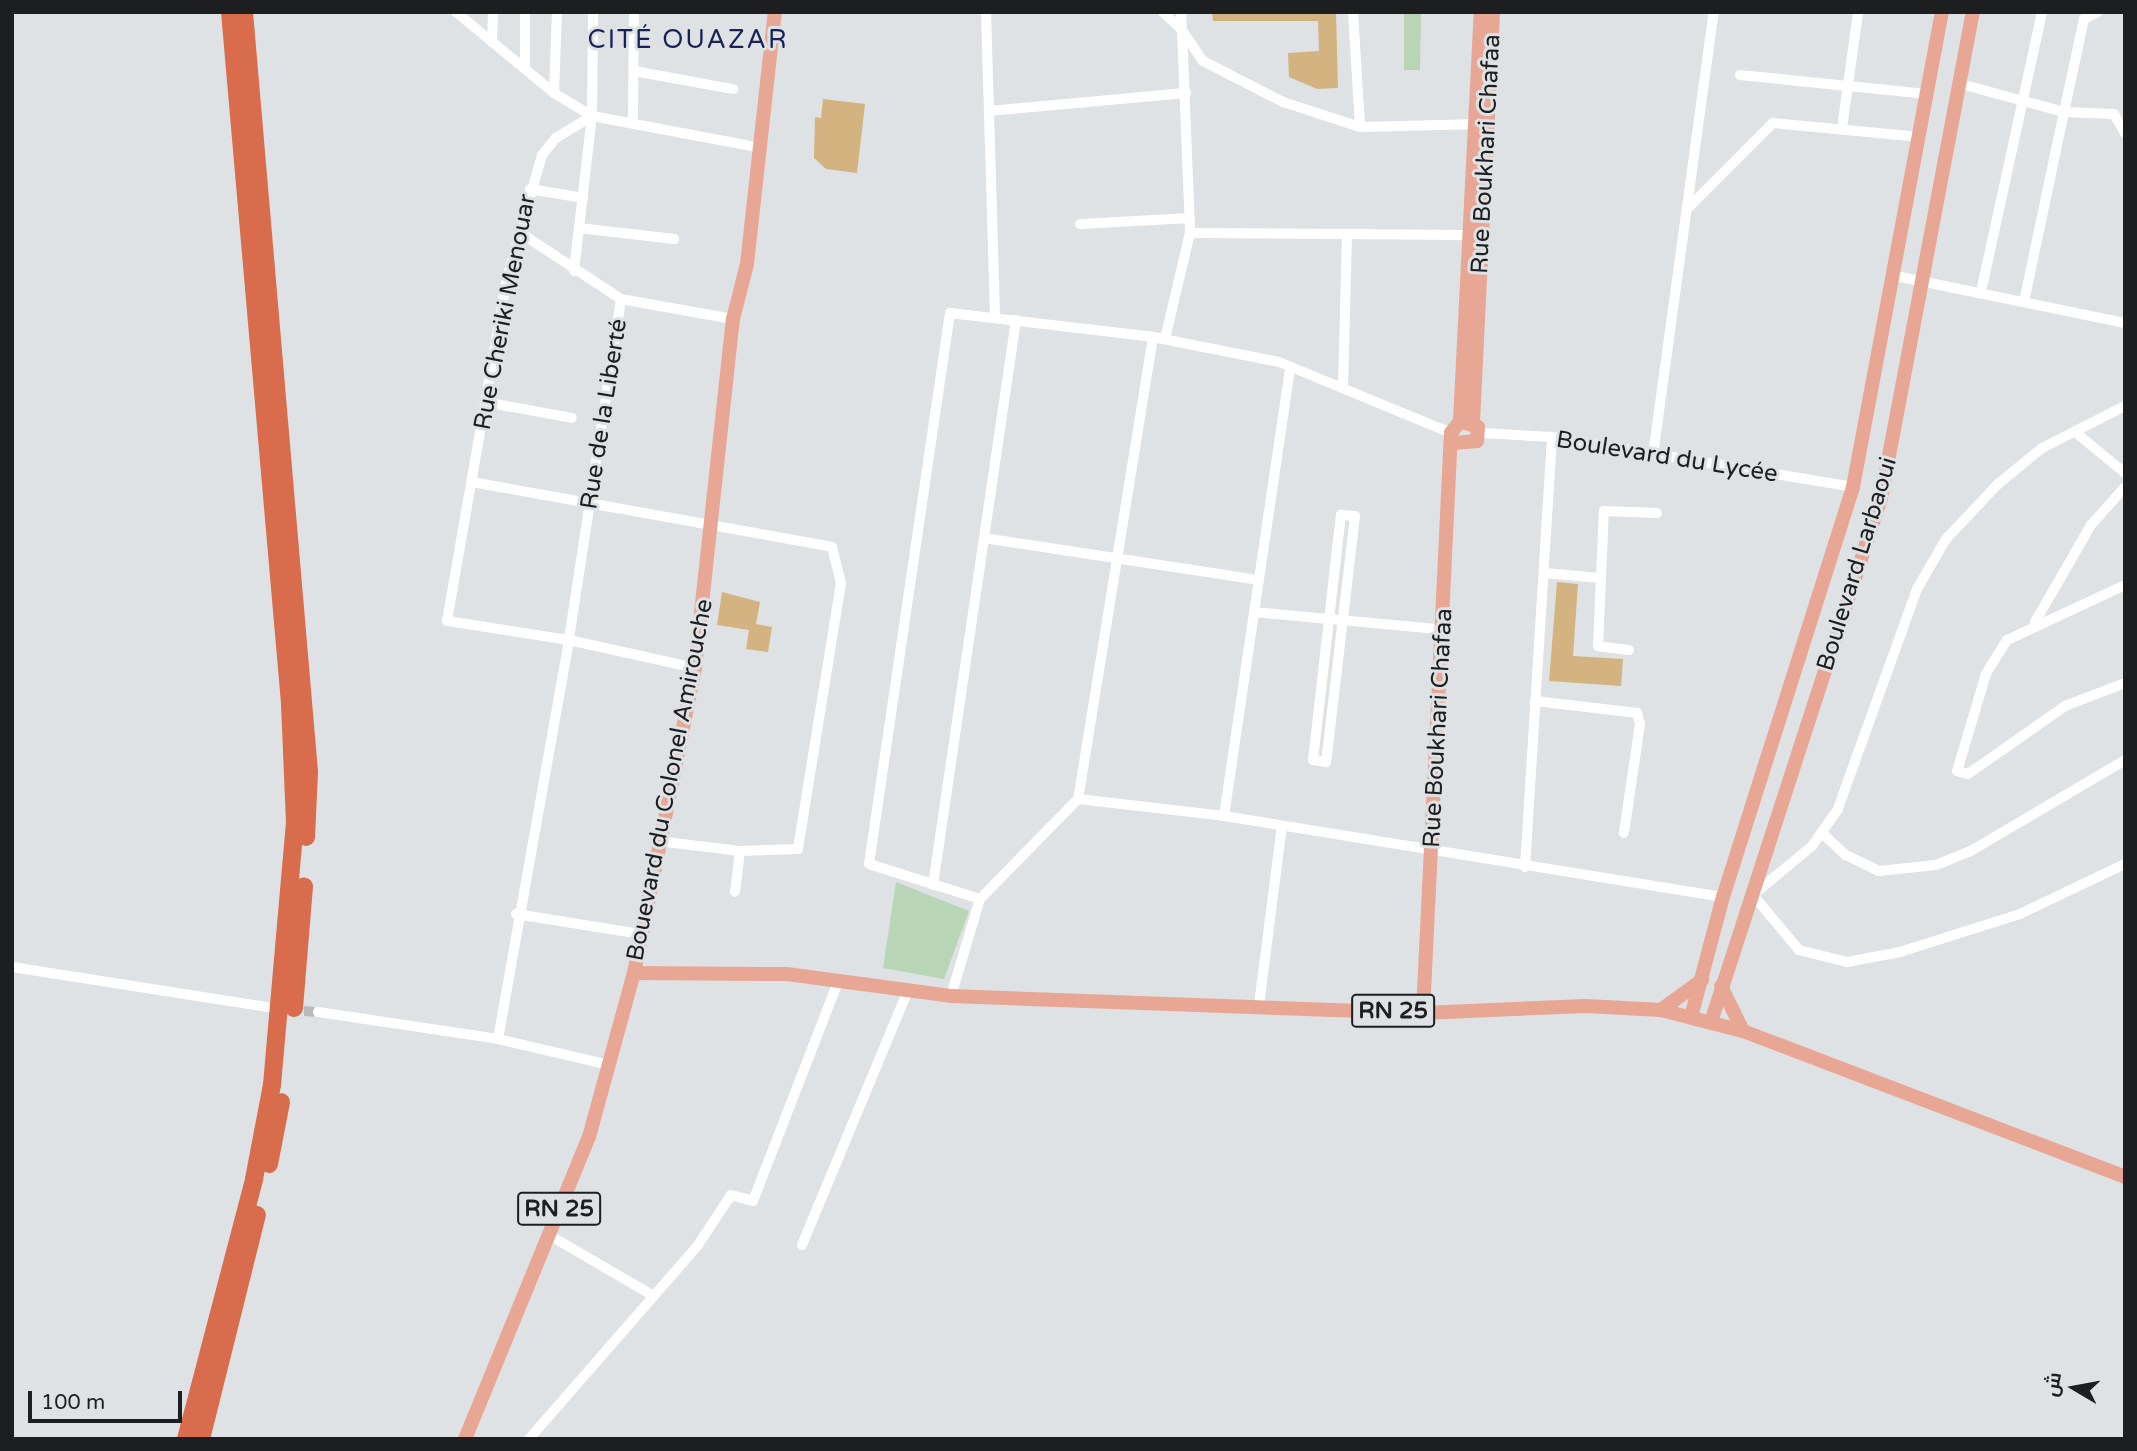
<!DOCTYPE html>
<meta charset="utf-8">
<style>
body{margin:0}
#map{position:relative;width:2137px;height:1451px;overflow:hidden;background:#dee2e4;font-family:"Varela Round",Cairo,sans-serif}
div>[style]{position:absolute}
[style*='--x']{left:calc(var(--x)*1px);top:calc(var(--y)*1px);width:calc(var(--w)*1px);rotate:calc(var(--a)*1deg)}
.green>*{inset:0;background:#b8d5b5}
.building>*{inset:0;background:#d3b380}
.minor-tunnel>*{height:10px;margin-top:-5px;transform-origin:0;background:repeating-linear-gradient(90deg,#b7bbbd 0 10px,transparent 0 15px)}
.minor>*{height:10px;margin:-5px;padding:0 5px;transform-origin:5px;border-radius:5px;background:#fff}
.major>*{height:14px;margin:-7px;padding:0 7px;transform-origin:7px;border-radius:7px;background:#e8a794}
.highway>*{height:18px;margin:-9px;padding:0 9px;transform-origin:9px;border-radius:9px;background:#d96c4c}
span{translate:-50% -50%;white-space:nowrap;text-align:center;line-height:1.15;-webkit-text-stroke:6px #dee2e4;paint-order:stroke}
.shield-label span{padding:2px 5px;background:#dee2e4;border:2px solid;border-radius:5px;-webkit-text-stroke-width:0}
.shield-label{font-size:23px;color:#1d1e1f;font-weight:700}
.street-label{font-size:24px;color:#1d1e1f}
.neighbourhood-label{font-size:26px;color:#182259;letter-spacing:2px}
.frame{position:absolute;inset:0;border:14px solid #1d1e1f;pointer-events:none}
.north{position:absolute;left:2039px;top:1353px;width:70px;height:70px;-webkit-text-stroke:5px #dee2e4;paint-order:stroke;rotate:280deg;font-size:19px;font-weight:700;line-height:28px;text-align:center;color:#1d1e1f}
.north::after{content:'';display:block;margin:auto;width:24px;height:32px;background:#1d1e1f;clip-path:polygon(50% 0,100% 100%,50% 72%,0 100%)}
.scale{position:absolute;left:28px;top:1391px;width:154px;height:32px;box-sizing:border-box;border:4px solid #1d1e1f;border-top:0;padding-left:9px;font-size:21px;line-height:24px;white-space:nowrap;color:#1d1e1f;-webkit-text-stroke:5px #dee2e4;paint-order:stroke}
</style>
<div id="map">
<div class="green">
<i style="clip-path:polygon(1404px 12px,1421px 12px,1420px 70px,1404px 70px)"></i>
<i style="clip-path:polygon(896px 882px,969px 911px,944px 979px,883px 968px)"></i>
</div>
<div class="building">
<i style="clip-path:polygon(1212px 12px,1336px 12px,1338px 88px,1317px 89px,1289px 77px,1288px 53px,1319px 51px,1318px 21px,1213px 21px)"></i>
<i style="clip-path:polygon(823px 99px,865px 104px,857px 173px,826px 169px,814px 158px,815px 117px,821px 118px)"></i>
<i style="clip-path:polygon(1557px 582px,1578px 584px,1573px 656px,1623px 659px,1621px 686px,1549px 681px)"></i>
<i style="clip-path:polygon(722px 592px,760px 602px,756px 624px,772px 627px,768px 652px,746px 649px,749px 630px,717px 625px)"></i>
</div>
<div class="minor-tunnel">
<i style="--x:289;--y:1010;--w:29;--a:4"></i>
</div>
<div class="minor">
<i style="--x:456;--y:12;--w:127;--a:39.6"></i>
<i style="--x:554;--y:93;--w:44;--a:31.2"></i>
<i style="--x:986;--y:12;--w:305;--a:88.3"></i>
<i style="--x:1163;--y:12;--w:26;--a:43"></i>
<i style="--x:1182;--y:30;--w:203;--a:87.7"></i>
<i style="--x:1190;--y:233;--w:109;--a:103.3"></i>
<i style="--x:1181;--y:12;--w:18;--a:87"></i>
<i style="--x:1182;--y:30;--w:37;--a:56"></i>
<i style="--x:1203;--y:61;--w:90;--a:27.1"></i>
<i style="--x:1283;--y:102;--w:81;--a:18"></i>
<i style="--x:1360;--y:127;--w:121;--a:-1.4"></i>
<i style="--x:1353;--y:12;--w:115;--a:86.5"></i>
<i style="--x:2098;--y:12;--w:16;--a:153"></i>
<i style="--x:2084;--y:19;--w:95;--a:102.1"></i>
<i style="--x:2064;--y:112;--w:50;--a:2.3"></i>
<i style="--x:2114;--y:114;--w:22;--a:60"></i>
<i style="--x:492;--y:42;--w:30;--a:-88"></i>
<i style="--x:525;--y:67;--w:55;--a:-90"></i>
<i style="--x:634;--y:71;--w:101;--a:10.3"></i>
<i style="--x:1740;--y:75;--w:189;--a:5.8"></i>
<i style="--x:1961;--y:84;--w:107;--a:15.2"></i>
<i style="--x:2064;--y:112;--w:194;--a:101.9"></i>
<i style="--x:554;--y:93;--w:81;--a:-87.9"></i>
<i style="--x:989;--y:111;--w:198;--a:-5.2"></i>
<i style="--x:633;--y:120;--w:108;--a:-89.5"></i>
<i style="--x:1842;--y:128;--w:117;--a:-82.1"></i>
<i style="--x:530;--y:189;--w:54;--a:9.6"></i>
<i style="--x:1687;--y:209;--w:122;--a:-45"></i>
<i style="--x:1773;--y:123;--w:148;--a:5.4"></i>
<i style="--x:1080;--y:224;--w:110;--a:-3.1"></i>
<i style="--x:579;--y:228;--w:96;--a:6.6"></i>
<i style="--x:519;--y:232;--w:122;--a:33.3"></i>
<i style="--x:1190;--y:233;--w:278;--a:0.4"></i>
<i style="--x:574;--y:271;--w:156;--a:-83.4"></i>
<i style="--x:592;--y:116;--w:104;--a:-89.4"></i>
<i style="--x:1896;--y:276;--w:234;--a:11.6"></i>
<i style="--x:1981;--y:292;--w:287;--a:-77.7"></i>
<i style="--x:733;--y:319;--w:114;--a:-169.9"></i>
<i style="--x:621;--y:299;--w:345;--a:98.7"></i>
<i style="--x:569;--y:640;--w:123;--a:-171.1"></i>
<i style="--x:447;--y:621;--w:348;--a:-80.1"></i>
<i style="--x:507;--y:278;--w:128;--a:-74.1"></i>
<i style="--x:542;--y:155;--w:22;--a:-51"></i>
<i style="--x:556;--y:138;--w:42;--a:-31.4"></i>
<i style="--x:592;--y:116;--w:172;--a:10.7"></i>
<i style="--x:1153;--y:337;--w:468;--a:99.2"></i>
<i style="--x:1078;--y:799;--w:147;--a:6.6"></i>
<i style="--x:1224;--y:816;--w:454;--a:-81.6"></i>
<i style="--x:1343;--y:388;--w:154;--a:-88.5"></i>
<i style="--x:485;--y:402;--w:88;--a:10.4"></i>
<i style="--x:2125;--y:406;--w:93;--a:153.2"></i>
<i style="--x:2042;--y:448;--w:57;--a:140.7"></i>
<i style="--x:1998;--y:484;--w:76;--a:133.4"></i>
<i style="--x:1946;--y:539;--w:58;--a:120.1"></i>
<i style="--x:1917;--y:589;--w:234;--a:109.8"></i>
<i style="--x:1838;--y:809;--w:45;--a:125.1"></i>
<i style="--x:1812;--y:846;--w:77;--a:140.3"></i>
<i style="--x:1753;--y:895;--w:72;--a:50.1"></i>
<i style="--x:1799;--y:950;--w:49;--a:14"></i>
<i style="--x:1847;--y:962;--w:54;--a:-10.7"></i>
<i style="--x:1900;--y:952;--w:126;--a:-17.6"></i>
<i style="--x:2020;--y:914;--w:116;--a:-25.5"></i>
<i style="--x:2075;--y:432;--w:65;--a:39.4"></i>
<i style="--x:1481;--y:433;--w:71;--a:3.2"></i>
<i style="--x:1552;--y:437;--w:305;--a:9.4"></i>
<i style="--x:1653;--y:455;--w:447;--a:-82.2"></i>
<i style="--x:472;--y:482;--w:366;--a:10.2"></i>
<i style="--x:832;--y:547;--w:37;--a:76"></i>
<i style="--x:841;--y:583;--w:269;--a:99.2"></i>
<i style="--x:798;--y:849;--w:58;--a:178"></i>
<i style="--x:1341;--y:515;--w:14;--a:4"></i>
<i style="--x:1355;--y:516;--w:248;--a:96.7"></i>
<i style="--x:1326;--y:762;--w:13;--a:-171"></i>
<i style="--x:1313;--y:760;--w:247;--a:-83.5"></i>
<i style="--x:984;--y:538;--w:277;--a:8.7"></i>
<i style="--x:1544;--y:573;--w:57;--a:5"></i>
<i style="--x:2125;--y:585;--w:130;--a:155"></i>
<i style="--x:2007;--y:640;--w:40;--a:122"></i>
<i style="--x:1986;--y:674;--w:101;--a:106.6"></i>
<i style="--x:1957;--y:771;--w:11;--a:15"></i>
<i style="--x:1968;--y:774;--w:118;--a:-35"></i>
<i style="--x:2065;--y:706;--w:64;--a:-21"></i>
<i style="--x:1254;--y:612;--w:196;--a:5.3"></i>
<i style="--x:2035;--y:622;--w:112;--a:-60"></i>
<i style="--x:2091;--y:525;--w:51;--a:-48.2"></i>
<i style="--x:1629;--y:650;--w:31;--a:-173"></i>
<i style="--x:1598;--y:646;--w:135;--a:-87.5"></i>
<i style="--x:1604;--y:511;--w:53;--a:2.2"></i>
<i style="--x:1535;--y:701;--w:103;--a:6.7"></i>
<i style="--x:1637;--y:713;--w:11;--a:75"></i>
<i style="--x:1640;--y:724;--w:110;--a:98.4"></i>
<i style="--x:1224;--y:816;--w:506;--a:9.22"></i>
<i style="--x:1822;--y:833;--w:33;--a:43"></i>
<i style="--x:1846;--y:855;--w:37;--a:26"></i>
<i style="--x:1879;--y:871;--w:57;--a:-6"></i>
<i style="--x:1936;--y:865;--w:35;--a:-22"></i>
<i style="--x:1969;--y:852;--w:181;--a:-30.5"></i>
<i style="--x:658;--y:841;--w:83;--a:7"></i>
<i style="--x:740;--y:851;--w:41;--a:97"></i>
<i style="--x:1525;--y:867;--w:431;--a:-86.4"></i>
<i style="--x:933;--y:885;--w:571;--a:-81.64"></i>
<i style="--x:980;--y:899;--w:116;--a:-162.5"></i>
<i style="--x:869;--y:864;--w:557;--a:-81.64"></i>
<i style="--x:950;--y:313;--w:204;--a:6.7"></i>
<i style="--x:1153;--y:337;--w:128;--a:11.2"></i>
<i style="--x:1279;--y:362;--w:186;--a:22.4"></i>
<i style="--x:516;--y:914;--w:127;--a:9.1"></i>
<i style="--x:12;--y:967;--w:264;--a:8.9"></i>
<i style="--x:951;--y:996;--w:101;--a:-73.4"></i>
<i style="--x:980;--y:899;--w:140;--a:-45.6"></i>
<i style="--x:1259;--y:1005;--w:180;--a:-82.7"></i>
<i style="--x:318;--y:1012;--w:182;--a:8.5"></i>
<i style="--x:498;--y:1039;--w:115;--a:13.1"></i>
<i style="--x:498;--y:1039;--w:405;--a:-79.9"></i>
<i style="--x:569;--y:640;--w:129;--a:12.5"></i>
<i style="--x:549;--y:1235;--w:121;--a:30.2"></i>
<i style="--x:802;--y:1245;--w:276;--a:-67.4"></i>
<i style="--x:529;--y:1439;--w:257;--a:-48.9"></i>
<i style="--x:698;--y:1245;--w:60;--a:-56.6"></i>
<i style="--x:731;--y:1195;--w:23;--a:15"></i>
<i style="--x:753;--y:1201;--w:238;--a:-68.8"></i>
</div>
<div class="major">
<i style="--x:1460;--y:421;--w:410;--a:-87.1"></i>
<i style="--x:1473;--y:422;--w:410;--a:-87.2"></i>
<i style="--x:634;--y:973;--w:153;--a:0.4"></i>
<i style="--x:787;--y:974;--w:165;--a:7.6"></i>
<i style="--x:951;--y:996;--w:472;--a:2.1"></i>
<i style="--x:1423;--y:1013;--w:163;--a:-2.5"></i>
<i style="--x:1586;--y:1006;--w:75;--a:3.1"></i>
<i style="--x:1661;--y:1010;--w:85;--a:14.4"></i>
<i style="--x:1743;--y:1031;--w:409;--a:20.9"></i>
<i style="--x:1721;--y:986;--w:50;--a:63.9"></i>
<i style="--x:1661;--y:1010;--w:51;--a:-36.2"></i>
<i style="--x:1423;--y:1013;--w:581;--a:-87.24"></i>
<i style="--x:1451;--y:433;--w:15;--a:-53"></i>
<i style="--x:1460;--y:421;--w:19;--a:18"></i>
<i style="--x:1478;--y:427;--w:14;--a:94"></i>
<i style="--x:1477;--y:441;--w:23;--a:175"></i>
<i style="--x:1691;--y:1017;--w:124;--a:-75.1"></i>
<i style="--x:1723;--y:897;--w:430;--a:-72.4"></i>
<i style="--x:1853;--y:487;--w:483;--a:-79.4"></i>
<i style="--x:1711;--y:1022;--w:551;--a:-72.03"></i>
<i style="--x:1881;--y:498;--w:495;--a:-79.3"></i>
<i style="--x:465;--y:1439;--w:326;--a:-67.7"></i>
<i style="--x:589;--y:1137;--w:170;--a:-74.7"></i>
<i style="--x:634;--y:973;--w:311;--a:-78.7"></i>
<i style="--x:695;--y:668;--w:351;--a:-83.8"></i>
<i style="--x:733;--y:319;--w:57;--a:-75.7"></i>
<i style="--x:747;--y:264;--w:254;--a:-83.7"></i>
</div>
<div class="highway">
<i style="--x:244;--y:12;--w:763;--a:85.11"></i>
<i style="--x:309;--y:772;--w:65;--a:92.6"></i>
<i style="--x:294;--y:1008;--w:122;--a:-85.3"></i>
<i style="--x:269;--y:1164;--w:63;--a:-79"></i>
<i style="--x:186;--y:1439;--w:269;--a:-75.3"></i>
<i style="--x:254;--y:1179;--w:96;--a:-79.2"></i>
<i style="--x:272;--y:1085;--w:263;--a:-85"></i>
<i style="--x:295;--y:823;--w:120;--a:-92.4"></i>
<i style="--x:290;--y:703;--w:694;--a:-94.96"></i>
<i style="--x:201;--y:1439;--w:231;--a:-76"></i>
</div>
<div class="shield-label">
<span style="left:1393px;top:1011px">RN 25</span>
<span style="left:559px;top:1209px">RN 25</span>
</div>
<div class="street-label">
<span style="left:1486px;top:154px;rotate:-87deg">Rue Boukhari Chafaa</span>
<span style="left:505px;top:312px;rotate:-79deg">Rue Cheriki Menouar</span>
<span style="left:604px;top:414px;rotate:-81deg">Rue de la Liberté</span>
<span style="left:1667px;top:457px;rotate:9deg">Boulevard du Lycée</span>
<span style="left:1857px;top:564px;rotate:-73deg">Boulevard Larbaoui</span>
<span style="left:1438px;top:728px;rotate:-87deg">Rue Boukhari Chafaa</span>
<span style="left:670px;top:780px;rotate:-79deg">Bouevard du Colonel Amirouche</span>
</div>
<div class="neighbourhood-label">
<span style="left:688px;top:40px">CITÉ OUAZAR</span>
</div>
<div class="frame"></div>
<div class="north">ش</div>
<div class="scale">100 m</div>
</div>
